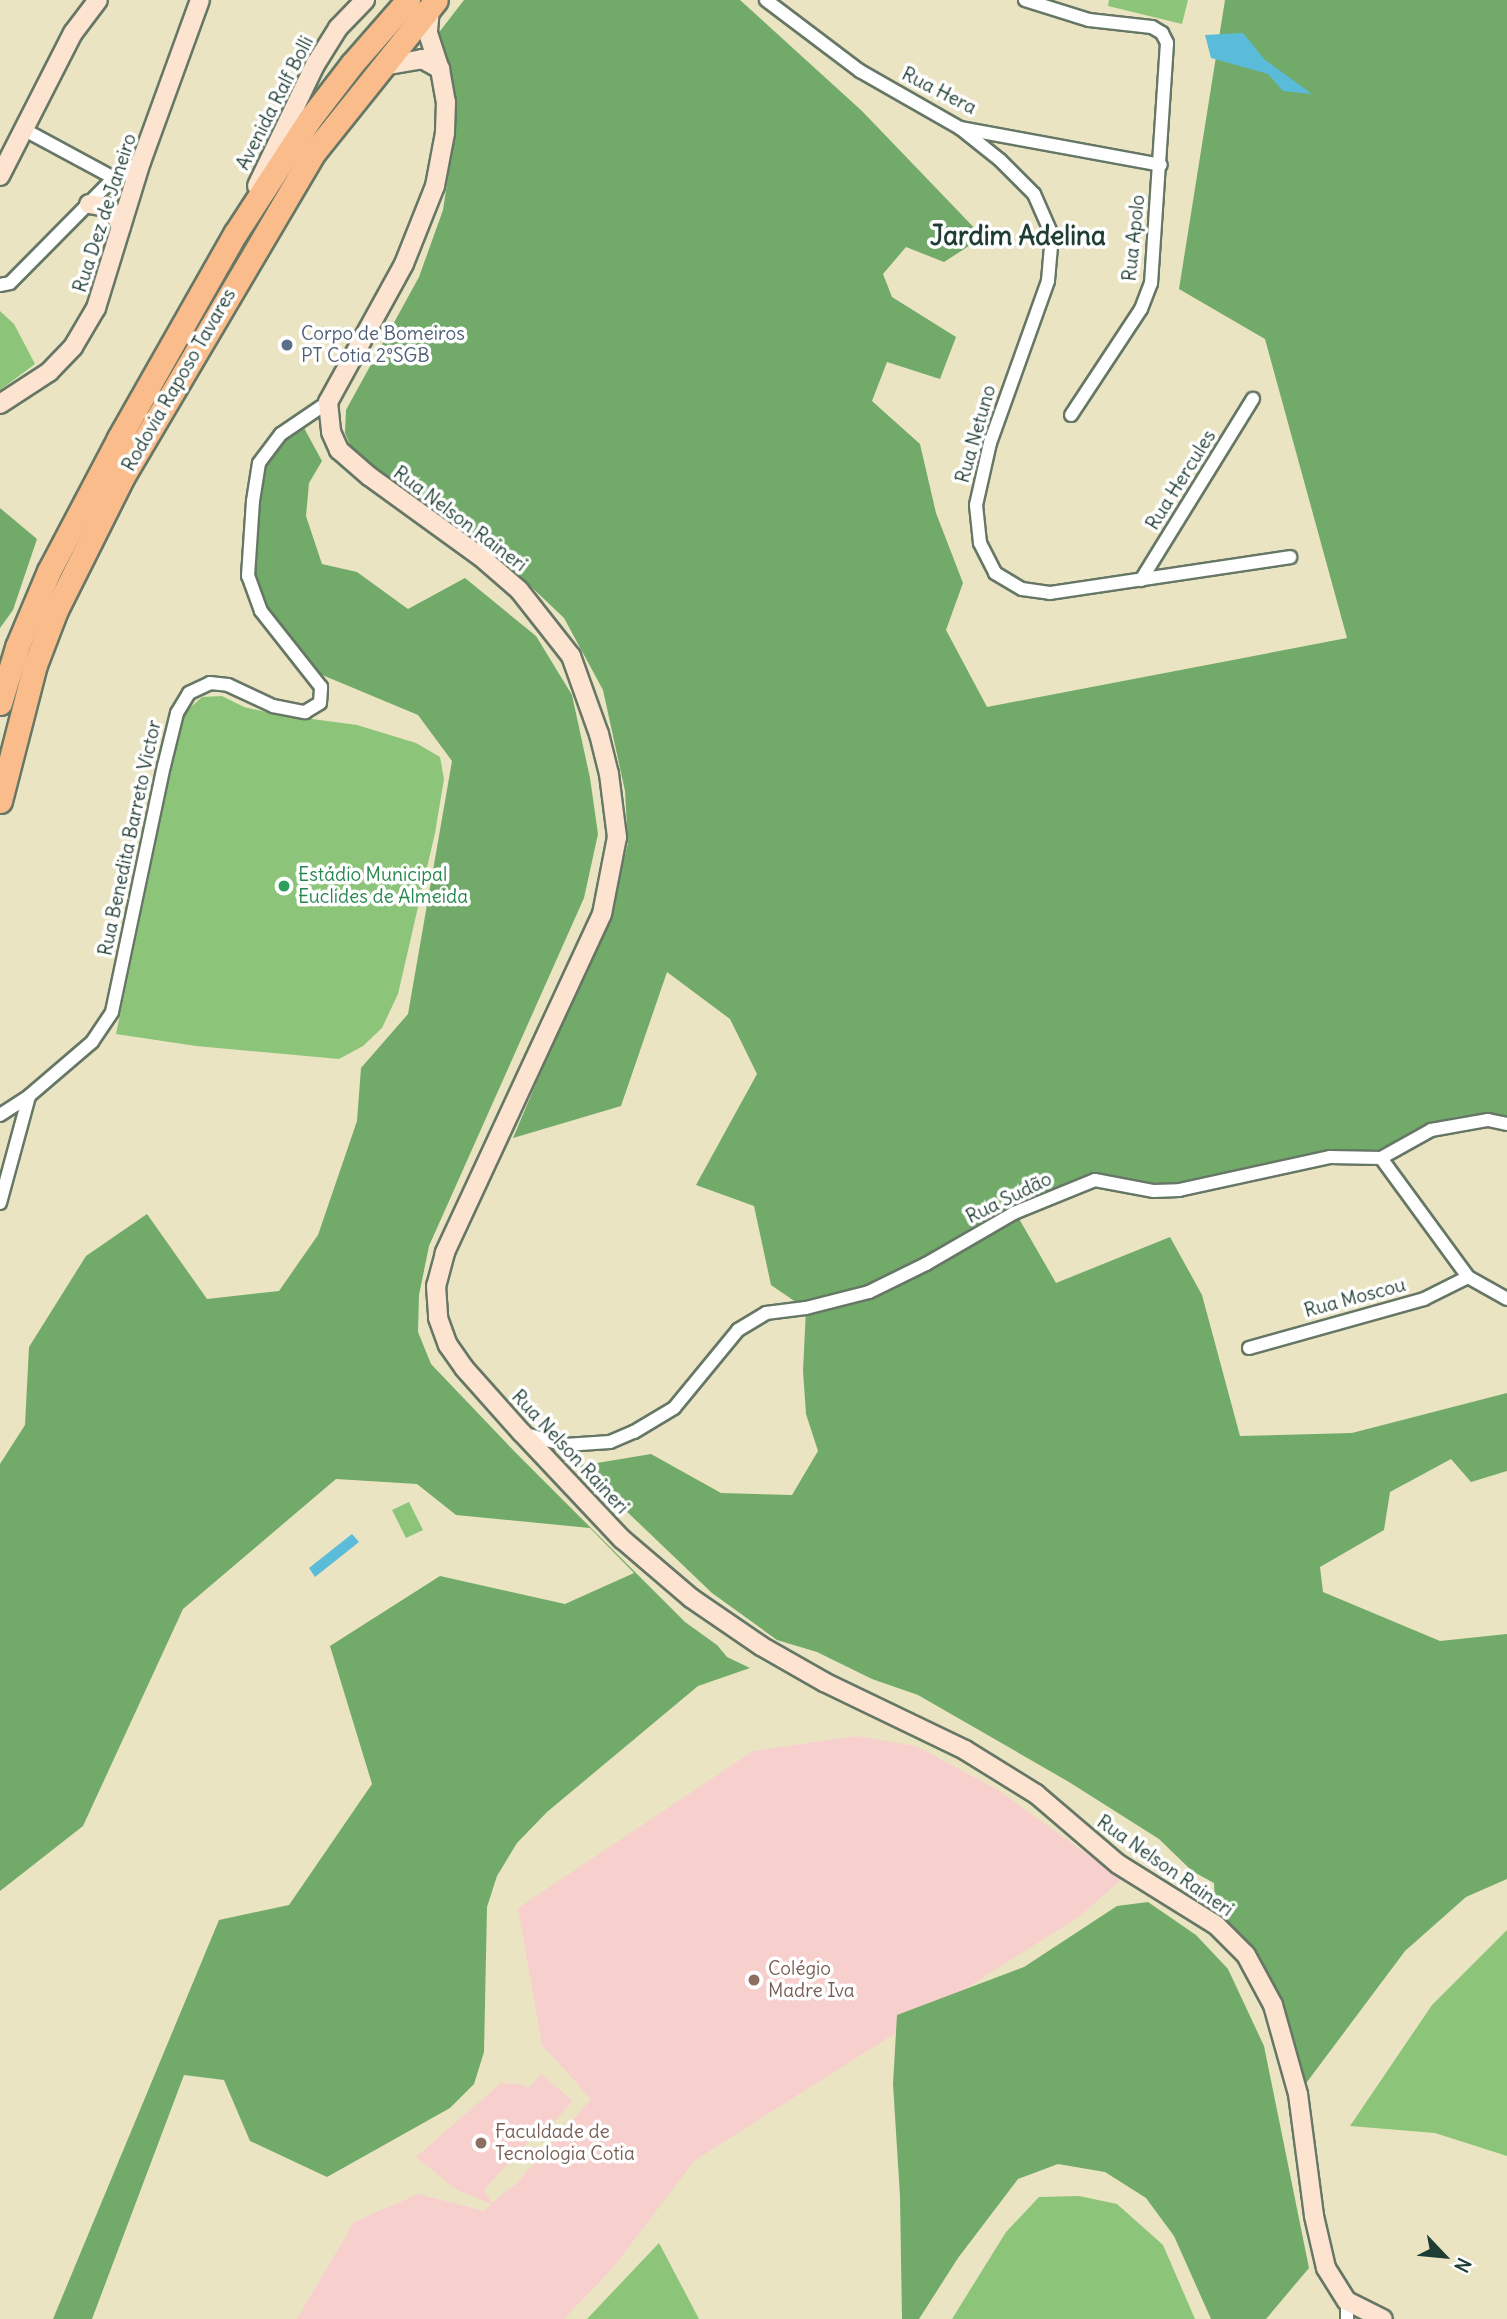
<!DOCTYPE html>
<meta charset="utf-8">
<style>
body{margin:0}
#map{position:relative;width:1507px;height:2319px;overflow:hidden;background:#eae4c3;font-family:Delius,sans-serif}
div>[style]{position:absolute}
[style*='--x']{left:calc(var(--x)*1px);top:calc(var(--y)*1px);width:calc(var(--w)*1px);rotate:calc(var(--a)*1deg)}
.built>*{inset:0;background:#f7d0ce}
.green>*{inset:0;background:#8cc579}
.forest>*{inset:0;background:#71aa69}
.water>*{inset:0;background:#5bbcda}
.roads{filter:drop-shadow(2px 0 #676) drop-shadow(-2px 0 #676) drop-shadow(0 2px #676) drop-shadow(0 -2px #676)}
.street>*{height:12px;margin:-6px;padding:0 6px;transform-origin:6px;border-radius:6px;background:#fff}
.secondary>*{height:18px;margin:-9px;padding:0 9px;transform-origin:9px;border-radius:9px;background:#fde4d0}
.highway>*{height:23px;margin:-11.5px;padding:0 11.5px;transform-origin:11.5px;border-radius:11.5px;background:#f9bc8a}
.dots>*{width:19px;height:19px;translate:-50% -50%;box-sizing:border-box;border:4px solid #fff;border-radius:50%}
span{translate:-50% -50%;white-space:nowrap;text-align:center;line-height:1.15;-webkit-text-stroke:7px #fff;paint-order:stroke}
.street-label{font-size:19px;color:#1f3d34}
.service-label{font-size:19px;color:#4e5e75}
.left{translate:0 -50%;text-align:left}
.leisure-label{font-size:19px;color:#27864d}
.education-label{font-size:19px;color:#785e54}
.district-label{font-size:26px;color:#1f3d34;font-weight:700}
.north{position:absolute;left:1409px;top:2221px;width:70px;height:70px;-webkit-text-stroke:5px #fff;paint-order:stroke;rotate:116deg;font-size:19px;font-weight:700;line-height:28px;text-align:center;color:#1f3d34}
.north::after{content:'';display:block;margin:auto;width:24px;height:32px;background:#1f3d34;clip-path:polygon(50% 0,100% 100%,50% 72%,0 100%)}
</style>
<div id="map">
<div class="built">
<i style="clip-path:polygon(857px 1736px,916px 1746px,998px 1790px,1122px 1879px,1080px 1916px,694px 2161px,612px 2269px,564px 2319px,297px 2319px,354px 2222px,418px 2194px,484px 2211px,492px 2204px,457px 2190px,416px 2157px,501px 2083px,524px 2085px,528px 2089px,541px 2074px,573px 2101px,548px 2128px,544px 2125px,484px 2190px,492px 2203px,517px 2183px,591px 2099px,542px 2045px,518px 1908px,753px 1751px)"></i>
</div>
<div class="green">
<i style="clip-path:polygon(1109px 0,1188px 0,1182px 24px,1108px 6px)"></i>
<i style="clip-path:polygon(0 311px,14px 324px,35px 364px,0 390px)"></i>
<i style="clip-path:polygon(222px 696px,244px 707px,275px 714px,357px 725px,416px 743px,440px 757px,444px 779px,435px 833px,398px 994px,382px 1028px,363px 1046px,339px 1059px,196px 1046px,116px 1034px,183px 714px,202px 697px)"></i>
<i style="clip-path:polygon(409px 1502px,423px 1530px,406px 1538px,392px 1510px)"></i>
<i style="clip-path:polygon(1507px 1930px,1507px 2156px,1435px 2133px,1350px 2126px,1432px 2005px)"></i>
<i style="clip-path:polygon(1079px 2196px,1117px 2204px,1163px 2245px,1195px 2319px,952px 2319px,1006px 2232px,1039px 2197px)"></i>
<i style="clip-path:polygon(659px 2243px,699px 2319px,587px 2319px)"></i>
</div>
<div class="forest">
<i style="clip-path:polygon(464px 0,740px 0,862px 111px,983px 237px,944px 262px,906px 247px,883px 274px,892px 297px,956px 337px,940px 379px,887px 362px,872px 401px,920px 444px,936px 513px,963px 583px,946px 630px,987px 707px,1347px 638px,1265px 339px,1179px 289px,1225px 0,1507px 0,1507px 1124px,1432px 1130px,1381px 1158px,1330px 1157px,1179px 1190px,1095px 1180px,1018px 1217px,1056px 1283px,1170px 1237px,1202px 1295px,1240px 1436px,1352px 1433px,1507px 1393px,1507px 1471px,1471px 1482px,1451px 1459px,1390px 1492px,1384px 1530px,1320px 1567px,1323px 1592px,1440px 1641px,1507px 1634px,1507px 1879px,1466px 1897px,1405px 1951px,1298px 2094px,1273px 2005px,1216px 1925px,1214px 1883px,1192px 1871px,1159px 1839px,1069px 1782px,918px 1695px,872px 1679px,817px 1652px,777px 1640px,712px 1593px,575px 1462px,585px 1465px,651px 1454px,721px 1493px,792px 1495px,818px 1451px,806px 1414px,803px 1371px,806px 1309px,771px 1285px,754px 1206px,696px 1185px,757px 1074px,730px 1019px,667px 972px,621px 1106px,513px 1138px,614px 899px,628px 843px,625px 791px,603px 690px,564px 618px,503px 560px,396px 496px,353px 452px,345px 433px,346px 410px,419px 277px,443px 210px,450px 163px,450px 112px,437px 35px)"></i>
<i style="clip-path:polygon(303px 426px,322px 461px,309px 483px,306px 516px,322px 564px,357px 572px,408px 609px,465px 578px,536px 636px,572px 695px,590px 778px,598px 834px,584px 898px,429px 1246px,419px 1295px,418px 1332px,431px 1364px,515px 1452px,685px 1622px,717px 1645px,727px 1657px,750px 1668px,698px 1686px,547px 1812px,517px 1843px,497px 1876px,487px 1907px,484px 2052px,474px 2084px,450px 2108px,327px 2177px,250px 2141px,224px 2080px,184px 2075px,92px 2319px,53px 2319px,219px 1920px,289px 1905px,372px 1784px,330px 1646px,440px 1576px,565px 1604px,634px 1573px,590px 1528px,456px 1515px,417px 1484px,336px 1479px,183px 1609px,83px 1826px,0 1891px,0 1464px,25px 1425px,29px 1347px,86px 1256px,147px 1214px,207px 1299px,279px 1291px,318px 1235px,357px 1121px,361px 1068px,408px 1014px,452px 761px,418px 715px,315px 672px,264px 611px,250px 575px,262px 463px,283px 434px)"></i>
<i style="clip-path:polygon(0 508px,37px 539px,13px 610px,0 628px)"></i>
<i style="clip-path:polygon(1148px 1902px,1196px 1935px,1228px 1969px,1264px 2046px,1309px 2268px,1266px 2319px,1211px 2319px,1174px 2236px,1146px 2198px,1105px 2172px,1058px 2164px,1018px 2179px,958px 2258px,919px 2319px,902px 2319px,900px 2196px,893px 2084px,897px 2015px,1024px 1967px,1117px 1906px)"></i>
</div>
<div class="water">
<i style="clip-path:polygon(1243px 33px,1265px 60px,1312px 94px,1283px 91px,1268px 74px,1211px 58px,1205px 35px)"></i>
<i style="clip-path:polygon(352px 1534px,359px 1542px,315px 1577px,309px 1568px)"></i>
</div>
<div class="roads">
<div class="street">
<i style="--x:766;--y:0;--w:118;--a:37.1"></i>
<i style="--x:860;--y:71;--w:115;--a:29.7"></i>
<i style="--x:960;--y:128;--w:204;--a:10.4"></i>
<i style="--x:1025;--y:0;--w:67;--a:17.4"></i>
<i style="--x:1089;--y:20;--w:63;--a:6.3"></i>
<i style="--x:1152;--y:27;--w:12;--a:31"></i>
<i style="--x:1162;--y:33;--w:11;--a:63"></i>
<i style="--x:1167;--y:43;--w:241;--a:93.8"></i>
<i style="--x:1151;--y:283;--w:28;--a:111"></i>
<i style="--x:1141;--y:309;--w:127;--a:123.4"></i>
<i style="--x:960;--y:128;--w:51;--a:38.7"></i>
<i style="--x:1000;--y:160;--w:48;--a:45"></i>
<i style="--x:1034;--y:194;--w:45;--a:66.3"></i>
<i style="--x:1052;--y:235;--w:46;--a:95"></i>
<i style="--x:1048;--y:281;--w:172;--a:109.7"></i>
<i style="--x:990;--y:443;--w:64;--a:102.7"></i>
<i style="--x:976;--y:505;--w:38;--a:84"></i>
<i style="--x:980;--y:543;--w:34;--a:63"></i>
<i style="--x:995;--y:573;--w:31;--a:31"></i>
<i style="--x:1022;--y:589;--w:28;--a:8"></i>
<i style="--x:1050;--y:593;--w:243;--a:-8.5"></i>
<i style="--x:23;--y:129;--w:103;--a:28.3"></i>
<i style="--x:0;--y:285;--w:10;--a:-11"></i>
<i style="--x:10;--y:283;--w:148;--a:-45.3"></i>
<i style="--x:114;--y:178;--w:31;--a:-31"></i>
<i style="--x:1141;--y:580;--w:213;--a:-58.3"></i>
<i style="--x:0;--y:1115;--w:35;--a:-33"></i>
<i style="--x:1381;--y:1158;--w:147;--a:53.8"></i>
<i style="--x:1468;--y:1277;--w:45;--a:29.4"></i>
<i style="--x:1381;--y:1158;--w:57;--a:-29.2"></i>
<i style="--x:1431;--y:1130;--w:58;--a:-10"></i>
<i style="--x:1488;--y:1120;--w:19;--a:12"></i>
<i style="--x:0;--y:1203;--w:111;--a:-74.8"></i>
<i style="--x:29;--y:1096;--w:83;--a:-40.6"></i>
<i style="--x:92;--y:1042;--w:36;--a:-56"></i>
<i style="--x:112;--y:1012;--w:251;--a:-78.1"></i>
<i style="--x:164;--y:766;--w:55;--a:-76.2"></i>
<i style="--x:177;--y:713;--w:23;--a:-59"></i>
<i style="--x:189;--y:693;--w:23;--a:-25"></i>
<i style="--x:210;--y:683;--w:18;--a:6"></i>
<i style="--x:228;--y:685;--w:50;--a:25"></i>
<i style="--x:273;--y:706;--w:33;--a:11"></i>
<i style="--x:305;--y:712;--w:17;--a:-31"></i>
<i style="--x:320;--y:703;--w:16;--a:-86"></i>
<i style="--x:321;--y:687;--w:97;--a:-128.3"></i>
<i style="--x:261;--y:611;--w:37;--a:-110"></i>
<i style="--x:248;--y:576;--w:75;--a:-86.2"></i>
<i style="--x:253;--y:501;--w:38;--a:-81"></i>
<i style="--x:259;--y:463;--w:36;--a:-53"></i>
<i style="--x:281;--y:434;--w:57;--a:-34.2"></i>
<i style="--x:1249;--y:1348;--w:182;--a:-15.6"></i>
<i style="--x:1424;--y:1299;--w:49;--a:-26.6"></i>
<i style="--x:522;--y:1433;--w:45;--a:15.6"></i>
<i style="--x:565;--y:1445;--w:45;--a:-3.8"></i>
<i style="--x:610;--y:1442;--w:26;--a:-23"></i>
<i style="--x:634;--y:1432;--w:47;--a:-31"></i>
<i style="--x:674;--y:1408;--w:101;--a:-50.6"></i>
<i style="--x:738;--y:1330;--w:33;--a:-31"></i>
<i style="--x:766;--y:1313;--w:40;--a:-7.1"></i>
<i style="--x:806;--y:1308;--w:65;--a:-14.3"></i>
<i style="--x:869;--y:1292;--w:64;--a:-26.2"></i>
<i style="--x:926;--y:1264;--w:102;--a:-30.1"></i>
<i style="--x:1014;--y:1213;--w:87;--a:-22.2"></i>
<i style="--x:1095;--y:1180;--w:60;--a:10.6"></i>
<i style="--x:1154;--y:1191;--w:25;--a:-2"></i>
<i style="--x:1179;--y:1190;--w:155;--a:-12.3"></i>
<i style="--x:1330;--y:1157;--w:51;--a:1.1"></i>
<i style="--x:1347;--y:2319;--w:18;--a:-90"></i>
</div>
<div class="secondary">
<i style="--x:430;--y:8;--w:25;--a:95"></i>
<i style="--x:428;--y:33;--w:38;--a:72"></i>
<i style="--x:440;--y:69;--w:34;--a:80"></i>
<i style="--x:446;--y:102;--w:31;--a:92"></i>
<i style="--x:445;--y:133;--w:54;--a:100.7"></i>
<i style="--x:435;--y:186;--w:84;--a:111.7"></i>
<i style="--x:404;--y:264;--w:158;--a:118.8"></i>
<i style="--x:328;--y:402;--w:30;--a:84"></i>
<i style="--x:331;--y:432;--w:20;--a:66"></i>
<i style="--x:339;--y:450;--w:40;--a:41"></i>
<i style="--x:369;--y:476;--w:138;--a:35.9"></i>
<i style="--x:481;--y:557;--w:50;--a:41"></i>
<i style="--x:519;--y:590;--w:84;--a:51.8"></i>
<i style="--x:571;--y:656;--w:83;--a:70.3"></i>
<i style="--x:599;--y:734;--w:41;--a:76"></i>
<i style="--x:609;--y:774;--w:64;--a:82.8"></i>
<i style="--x:617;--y:837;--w:78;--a:101"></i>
<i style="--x:602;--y:914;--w:374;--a:114.9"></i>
<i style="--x:445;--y:1253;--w:34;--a:105"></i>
<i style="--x:436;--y:1286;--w:32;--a:86"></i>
<i style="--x:438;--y:1318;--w:29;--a:70"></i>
<i style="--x:448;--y:1345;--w:28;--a:55"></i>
<i style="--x:464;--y:1368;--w:87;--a:48.3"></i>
<i style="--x:522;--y:1433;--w:146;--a:46.7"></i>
<i style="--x:622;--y:1539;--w:91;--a:40.5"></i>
<i style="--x:691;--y:1598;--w:85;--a:34.4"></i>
<i style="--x:761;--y:1646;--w:73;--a:29.7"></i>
<i style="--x:824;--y:1682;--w:157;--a:25.7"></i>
<i style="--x:965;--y:1750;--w:84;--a:31.8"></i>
<i style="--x:1036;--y:1794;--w:108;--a:40.5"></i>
<i style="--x:1118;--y:1864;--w:115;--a:31.9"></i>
<i style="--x:1216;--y:1925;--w:42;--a:45"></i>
<i style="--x:1246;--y:1955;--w:57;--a:61.6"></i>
<i style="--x:1273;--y:2005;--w:92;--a:74.3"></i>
<i style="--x:1298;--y:2094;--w:123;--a:82.5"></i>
<i style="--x:1314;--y:2216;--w:53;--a:77"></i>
<i style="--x:1326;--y:2268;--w:39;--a:58"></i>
<i style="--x:1347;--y:2301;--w:40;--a:26.6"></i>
<i style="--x:383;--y:66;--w:40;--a:-10"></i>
<i style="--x:422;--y:59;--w:21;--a:29"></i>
<i style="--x:0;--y:176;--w:161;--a:-63"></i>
<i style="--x:73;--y:33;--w:41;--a:-52.9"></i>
<i style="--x:257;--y:186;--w:134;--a:-64.4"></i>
<i style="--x:315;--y:65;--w:44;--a:-58.1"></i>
<i style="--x:338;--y:28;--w:39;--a:-46"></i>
<i style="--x:89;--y:204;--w:17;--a:10"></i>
<i style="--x:106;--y:207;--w:13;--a:42"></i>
<i style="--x:116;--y:216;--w:12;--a:66"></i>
<i style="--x:0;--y:404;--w:59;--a:-33.1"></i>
<i style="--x:49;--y:372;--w:35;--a:-46"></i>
<i style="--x:73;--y:347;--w:45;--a:-59.5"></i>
<i style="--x:96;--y:308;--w:153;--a:-72.9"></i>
<i style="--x:141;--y:162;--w:172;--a:-70"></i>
</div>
<div class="highway">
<i style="--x:0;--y:703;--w:59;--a:-73.1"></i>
<i style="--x:17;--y:647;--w:82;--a:-67.2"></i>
<i style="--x:49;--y:571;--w:150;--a:-62.2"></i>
<i style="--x:119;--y:438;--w:235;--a:-60.4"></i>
<i style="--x:235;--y:234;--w:136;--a:-57"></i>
<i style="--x:309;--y:120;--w:71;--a:-52.5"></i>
<i style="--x:352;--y:64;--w:85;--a:-48.8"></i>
<i style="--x:0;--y:801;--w:140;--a:-75.6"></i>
<i style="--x:35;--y:665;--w:59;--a:-69.1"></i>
<i style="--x:56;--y:610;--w:148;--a:-63.4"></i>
<i style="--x:122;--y:478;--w:380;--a:-59.5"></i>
<i style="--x:315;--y:151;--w:193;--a:-51.3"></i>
</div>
</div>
<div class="dots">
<i style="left:287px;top:345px;background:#5c6f8a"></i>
<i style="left:284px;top:886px;background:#2e9e5b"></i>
<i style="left:754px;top:1980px;background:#8d6e63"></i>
<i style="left:481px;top:2143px;background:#8d6e63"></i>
</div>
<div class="street-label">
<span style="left:939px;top:91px;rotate:27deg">Rua Hera</span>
<span style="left:275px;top:103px;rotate:-63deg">Avenida Ralf Bolli</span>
<span style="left:105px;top:213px;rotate:-72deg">Rua Dez de Janeiro</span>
<span style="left:1134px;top:238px;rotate:-84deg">Rua Apolo</span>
<span style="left:179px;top:380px;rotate:-60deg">Rodovia Raposo Tavares</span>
<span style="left:976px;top:434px;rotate:-74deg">Rua Netuno</span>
<span style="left:1181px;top:480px;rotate:-58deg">Rua Hercules</span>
<span style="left:460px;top:519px;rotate:37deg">Rua Nelson Raineri</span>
<span style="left:130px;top:838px;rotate:-78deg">Rua Benedita Barreto Victor</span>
<span style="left:1009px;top:1198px;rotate:-26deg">Rua Sudão</span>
<span style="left:1355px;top:1298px;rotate:-15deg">Rua Moscou</span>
<span style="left:570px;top:1452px;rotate:47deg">Rua Nelson Raineri</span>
<span style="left:1165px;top:1866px;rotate:35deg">Rua Nelson Raineri</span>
</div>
<div class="service-label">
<span class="left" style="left:301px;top:345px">Corpo de Bomeiros<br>PT Cotia 2ºSGB</span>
</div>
<div class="leisure-label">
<span class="left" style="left:298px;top:886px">Estádio Municipal<br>Euclides de Almeida</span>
</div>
<div class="education-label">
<span class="left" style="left:768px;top:1980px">Colégio<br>Madre Iva</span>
<span class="left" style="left:495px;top:2143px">Faculdade de<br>Tecnologia Cotia</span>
</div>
<div class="district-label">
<span style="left:1018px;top:236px">Jardim Adelina</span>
</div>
<div class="north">N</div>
</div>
